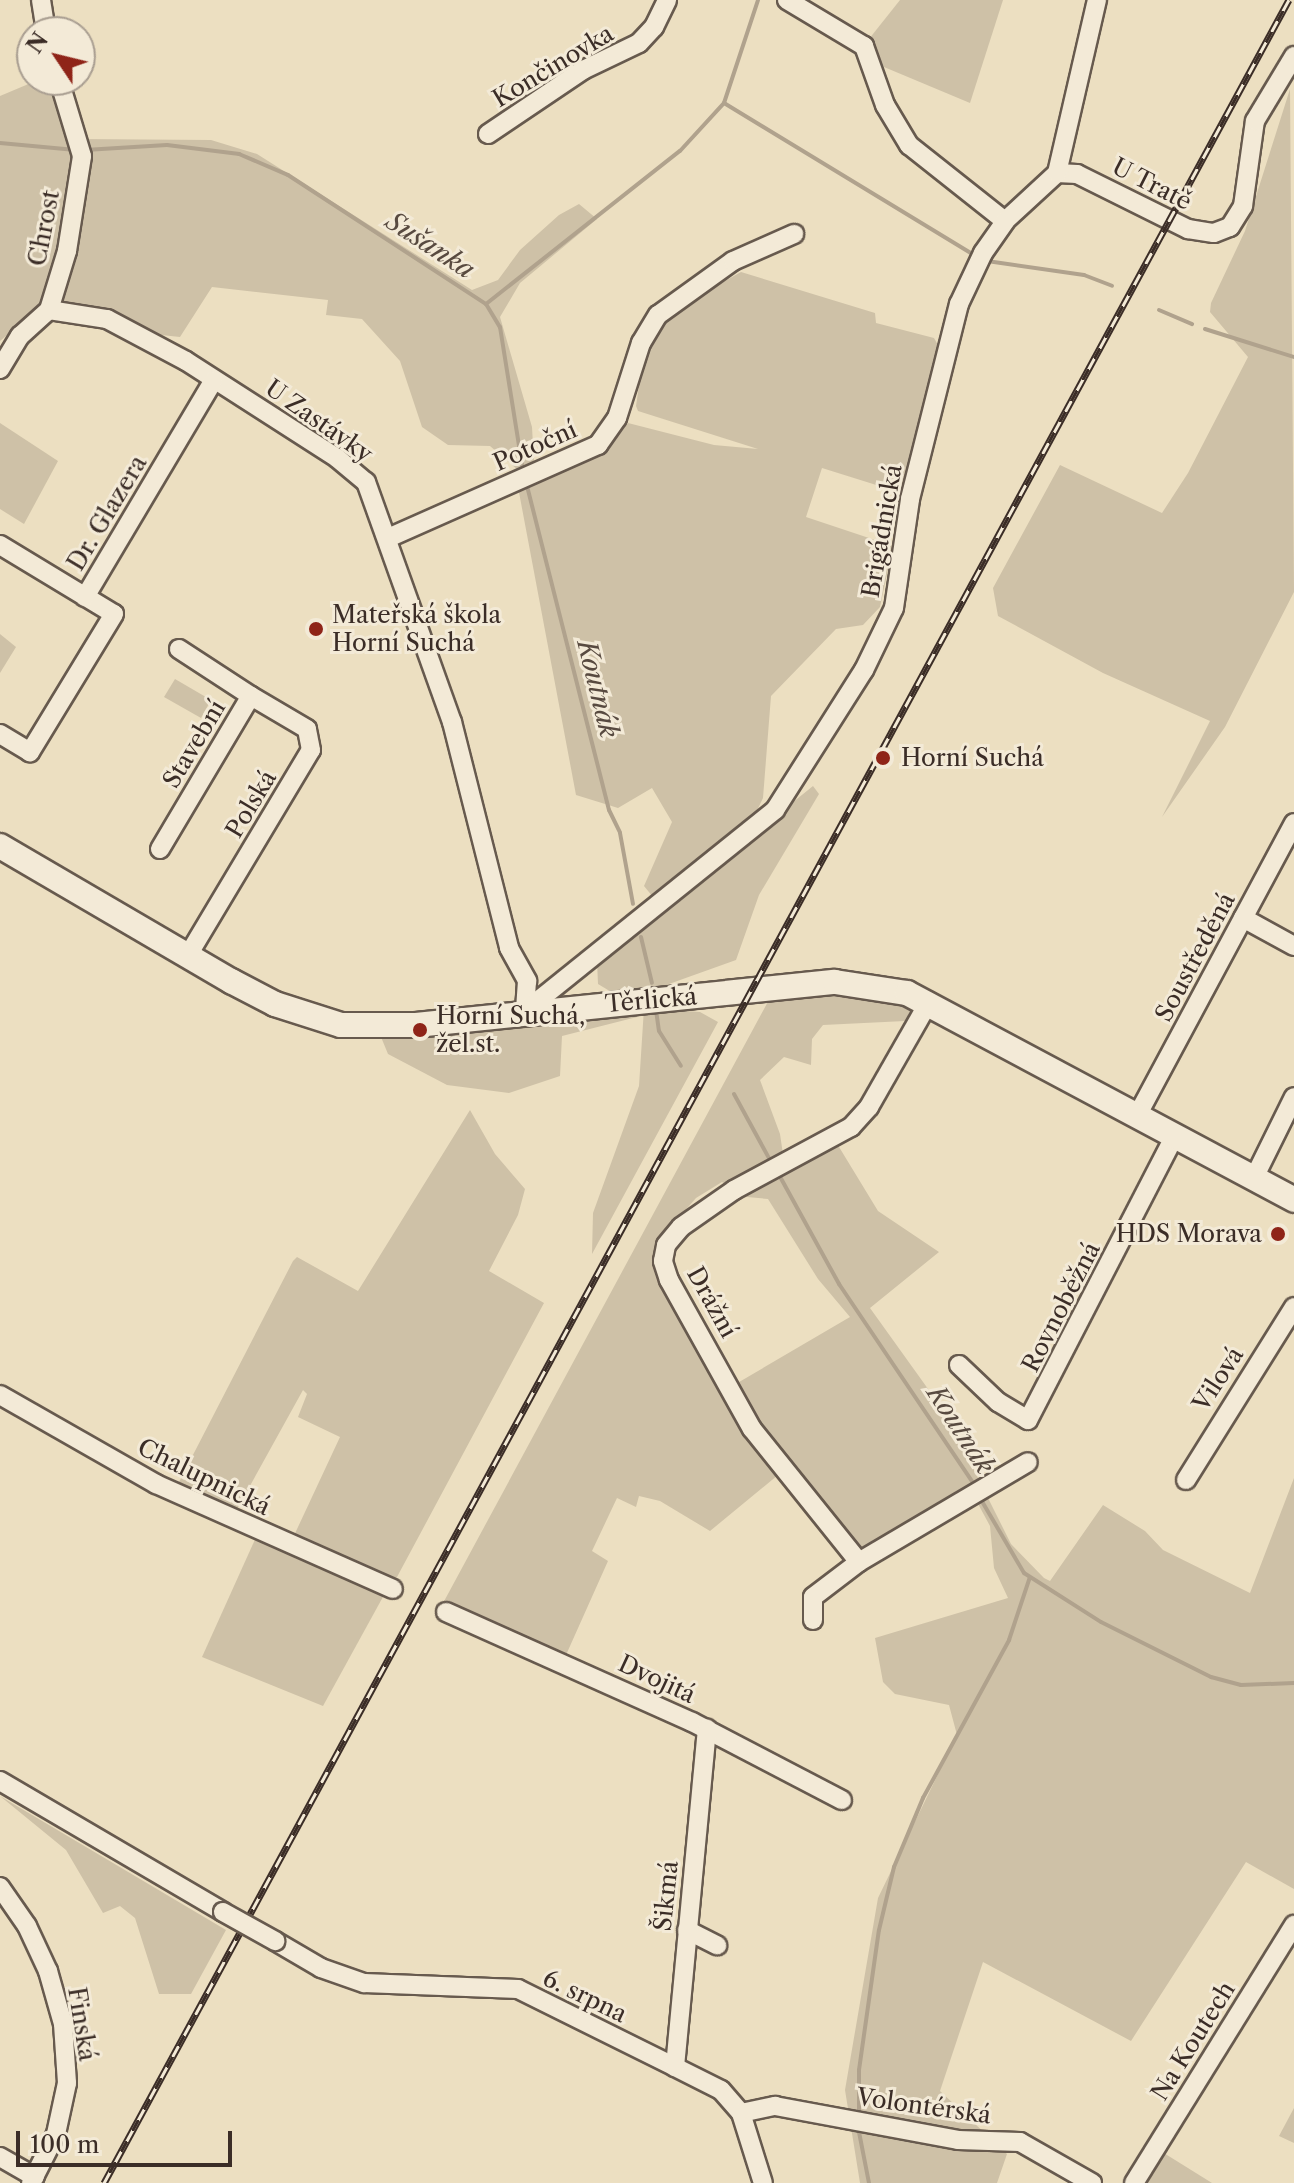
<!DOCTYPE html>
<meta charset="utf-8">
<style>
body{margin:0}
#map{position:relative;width:1294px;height:2183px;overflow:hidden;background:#ecdfc1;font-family:"Libre Caslon Text",serif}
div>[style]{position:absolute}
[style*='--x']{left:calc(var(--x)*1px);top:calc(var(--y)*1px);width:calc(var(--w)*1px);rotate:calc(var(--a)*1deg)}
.green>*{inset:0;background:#cec1a7}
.stream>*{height:4px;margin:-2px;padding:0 2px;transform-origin:2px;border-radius:2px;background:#b0a28d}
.roads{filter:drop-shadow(2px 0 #675a4e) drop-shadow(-2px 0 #675a4e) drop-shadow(0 2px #675a4e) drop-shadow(0 -2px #675a4e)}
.street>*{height:18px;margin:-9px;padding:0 9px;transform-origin:9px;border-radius:9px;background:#f3ead7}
.secondary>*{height:24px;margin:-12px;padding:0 12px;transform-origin:12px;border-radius:12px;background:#f3ead7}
.rail>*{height:7px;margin-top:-3.5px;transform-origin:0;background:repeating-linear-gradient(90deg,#f3ead7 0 12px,#3b2d27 0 24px);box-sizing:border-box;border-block:2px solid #3b2d27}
.bridges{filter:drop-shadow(2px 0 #675a4e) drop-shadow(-2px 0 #675a4e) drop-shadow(0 2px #675a4e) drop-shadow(0 -2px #675a4e)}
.street-bridge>*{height:18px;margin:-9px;padding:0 9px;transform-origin:9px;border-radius:9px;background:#f3ead7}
.dots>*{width:22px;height:22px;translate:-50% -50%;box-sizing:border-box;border:4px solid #f3ead7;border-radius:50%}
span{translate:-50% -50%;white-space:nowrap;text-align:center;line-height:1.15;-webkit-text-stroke:6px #f3ead7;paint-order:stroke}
.street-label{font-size:24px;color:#3b2d27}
.poi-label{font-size:24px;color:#3b2d27}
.left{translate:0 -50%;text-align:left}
.right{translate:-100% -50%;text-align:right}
.water-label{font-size:26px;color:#584a40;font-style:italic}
.north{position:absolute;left:16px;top:16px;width:80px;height:80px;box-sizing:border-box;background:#f3ead7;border:2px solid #a99e91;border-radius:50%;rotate:305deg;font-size:22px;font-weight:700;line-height:32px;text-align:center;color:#3b2d27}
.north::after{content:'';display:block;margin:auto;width:28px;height:36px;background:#8f2418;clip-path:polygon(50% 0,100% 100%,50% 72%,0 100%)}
.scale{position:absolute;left:16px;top:2131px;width:216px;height:36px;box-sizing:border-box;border:4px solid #3b2d27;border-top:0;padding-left:10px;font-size:24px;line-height:28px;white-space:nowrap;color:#3b2d27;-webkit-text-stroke:6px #f3ead7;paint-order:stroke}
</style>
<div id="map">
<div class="green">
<i style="clip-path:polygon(900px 0,1003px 0,970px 103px,884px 67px,869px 39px)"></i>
<i style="clip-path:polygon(38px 80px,52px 81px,75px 139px,211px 140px,257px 154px,472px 290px,498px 280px,520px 250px,559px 215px,579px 204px,597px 219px,520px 283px,500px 317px,532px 427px,534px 463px,518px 470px,490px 446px,448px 445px,422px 427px,400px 361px,362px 319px,326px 315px,328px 300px,212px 287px,180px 337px,152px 334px,107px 311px,75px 303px,43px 305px,0 341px,0 96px)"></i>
<i style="clip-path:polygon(1290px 89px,1294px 592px,1225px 727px,1162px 817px,1210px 721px,1103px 673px,998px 616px,993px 588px,1060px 465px,1162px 513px,1188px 473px,1248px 357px,1210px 312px,1211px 303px,1245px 231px)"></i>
<i style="clip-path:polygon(741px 272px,875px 313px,876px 323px,934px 338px,939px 347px,905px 494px,822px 468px,806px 517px,893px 546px,880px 607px,863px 625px,836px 629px,771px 696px,763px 798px,753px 819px,653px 897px,644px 886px,672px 822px,652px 788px,618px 808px,576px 795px,518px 487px,595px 457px,628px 423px,714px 445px,758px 449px,638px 411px,636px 406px,642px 365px,663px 323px,682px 305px)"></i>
<i style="clip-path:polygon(0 423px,58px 461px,24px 524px,0 509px)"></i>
<i style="clip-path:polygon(0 634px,16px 647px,0 673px)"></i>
<i style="clip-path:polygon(175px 679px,211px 700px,201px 718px,164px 697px)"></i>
<i style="clip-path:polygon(813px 786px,819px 794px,759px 895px,736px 960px,641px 994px,618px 996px,598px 984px,597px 961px)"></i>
<i style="clip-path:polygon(830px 989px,903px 999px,915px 1009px,905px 1021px,823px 1025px,812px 1039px,811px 1065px,784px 1057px,760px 1080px,780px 1134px,785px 1168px,836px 1142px,878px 1211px,939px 1252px,870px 1308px,946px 1414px,1011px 1544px,1044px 1578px,1050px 1581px,1103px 1505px,1145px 1531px,1163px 1550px,1250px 1593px,1294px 1478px,1294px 1889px,1246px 1862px,1131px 2041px,983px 1962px,940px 2091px,1007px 2154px,997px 2183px,860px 2183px,845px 2090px,878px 1898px,957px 1735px,949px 1705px,895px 1694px,883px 1682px,875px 1638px,1008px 1598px,994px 1568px,990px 1526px,970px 1489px,863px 1551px,850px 1547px,781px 1460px,734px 1385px,850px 1317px,818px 1279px,768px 1199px,747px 1197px,722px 1182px,696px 1198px,654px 1246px,656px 1274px,696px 1341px,692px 1346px,698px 1345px,778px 1475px,710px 1531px,660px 1501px,639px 1496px,636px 1507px,617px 1498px,592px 1551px,608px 1561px,566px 1655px,442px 1605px,771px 996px)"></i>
<i style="clip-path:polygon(644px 1008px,700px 1012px,718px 1022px,592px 1254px,593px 1213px,639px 1086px)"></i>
<i style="clip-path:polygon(636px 1010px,637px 1017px,562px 1036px,560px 1076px,509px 1093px,447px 1085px,388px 1054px,381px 1037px)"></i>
<i style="clip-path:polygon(470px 1110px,495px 1154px,525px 1189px,518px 1215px,489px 1271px,544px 1303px,397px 1577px,388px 1580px,291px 1542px,340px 1437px,298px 1417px,307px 1394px,303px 1390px,236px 1511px,179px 1482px,293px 1261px,297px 1257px,358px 1291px)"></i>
<i style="clip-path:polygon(257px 1535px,380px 1588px,384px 1595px,323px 1706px,202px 1657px)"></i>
<i style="clip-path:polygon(0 1796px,226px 1930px,191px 1994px,159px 1994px,135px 1918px,120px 1906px,103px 1913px,66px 1850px)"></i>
<i style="clip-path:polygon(1294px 2108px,1294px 2143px,1279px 2136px)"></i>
<i style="clip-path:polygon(1159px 2150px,1212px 2183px,1139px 2183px)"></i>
</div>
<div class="stream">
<i style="--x:724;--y:103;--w:295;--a:31.3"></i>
<i style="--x:0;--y:143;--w:76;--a:5.3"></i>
<i style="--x:85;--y:150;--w:82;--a:-3.5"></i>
<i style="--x:167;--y:145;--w:73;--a:7.1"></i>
<i style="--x:239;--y:154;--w:53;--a:23.2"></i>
<i style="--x:288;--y:175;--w:236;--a:33.1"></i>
<i style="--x:486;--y:304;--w:247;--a:-38.3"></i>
<i style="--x:680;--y:151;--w:65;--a:-47.5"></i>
<i style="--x:724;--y:103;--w:108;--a:-71.7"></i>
<i style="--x:987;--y:261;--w:98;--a:8.2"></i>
<i style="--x:1084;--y:275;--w:30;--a:21"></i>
<i style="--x:486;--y:304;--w:27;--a:59"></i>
<i style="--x:500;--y:327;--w:145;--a:80.9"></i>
<i style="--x:1159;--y:310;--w:36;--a:23"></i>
<i style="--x:1205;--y:329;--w:93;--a:17.5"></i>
<i style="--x:526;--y:482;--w:338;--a:75.8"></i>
<i style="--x:609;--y:810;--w:25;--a:64"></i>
<i style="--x:620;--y:833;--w:72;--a:79.6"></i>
<i style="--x:641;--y:937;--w:47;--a:76.6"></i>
<i style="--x:656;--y:1010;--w:21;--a:82"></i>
<i style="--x:659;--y:1031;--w:41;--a:57.8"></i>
<i style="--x:734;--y:1094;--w:77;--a:61.4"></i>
<i style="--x:778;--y:1173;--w:127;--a:61.2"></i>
<i style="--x:839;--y:1284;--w:244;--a:56"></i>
<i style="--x:980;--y:1498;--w:87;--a:59.6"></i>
<i style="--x:1024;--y:1573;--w:91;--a:32.5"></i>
<i style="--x:1101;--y:1622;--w:123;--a:26.6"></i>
<i style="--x:1211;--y:1677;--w:31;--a:15"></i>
<i style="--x:1241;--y:1685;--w:53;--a:-2.2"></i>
<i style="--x:859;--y:2116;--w:46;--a:-90"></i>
<i style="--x:859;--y:2070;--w:141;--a:-81.9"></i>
<i style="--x:879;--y:1930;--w:65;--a:-76.6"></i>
<i style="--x:894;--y:1867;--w:75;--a:-67.2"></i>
<i style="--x:923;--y:1798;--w:180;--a:-61.4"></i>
<i style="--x:1009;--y:1640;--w:66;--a:-71.6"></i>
<i style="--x:859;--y:2132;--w:52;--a:78.9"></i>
</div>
<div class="roads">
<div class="street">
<i style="--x:41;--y:0;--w:32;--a:81"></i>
<i style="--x:787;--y:0;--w:90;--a:30.9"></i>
<i style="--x:864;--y:46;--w:63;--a:70.4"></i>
<i style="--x:885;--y:105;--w:47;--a:59"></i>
<i style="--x:909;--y:145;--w:122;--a:38.4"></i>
<i style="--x:488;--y:134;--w:115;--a:-34"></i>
<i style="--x:583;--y:70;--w:62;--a:-25.7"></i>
<i style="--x:639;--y:43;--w:22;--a:-47"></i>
<i style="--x:654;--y:27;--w:30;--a:-64"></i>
<i style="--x:1057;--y:173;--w:20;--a:3"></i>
<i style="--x:1077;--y:174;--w:124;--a:26.4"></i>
<i style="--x:1188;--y:229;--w:26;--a:9"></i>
<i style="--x:1214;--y:233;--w:17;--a:-21"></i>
<i style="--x:1230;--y:227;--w:25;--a:-58"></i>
<i style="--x:1243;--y:206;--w:86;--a:-82"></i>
<i style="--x:1255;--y:121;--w:76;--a:-59"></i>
<i style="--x:49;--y:310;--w:62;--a:-73"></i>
<i style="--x:67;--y:251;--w:96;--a:-81"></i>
<i style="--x:82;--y:156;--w:79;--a:-106.8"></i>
<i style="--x:0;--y:369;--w:39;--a:-59"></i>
<i style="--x:20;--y:336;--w:39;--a:-42"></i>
<i style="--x:49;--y:310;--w:59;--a:8.8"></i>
<i style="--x:107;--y:319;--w:89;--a:28"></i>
<i style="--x:186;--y:361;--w:179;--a:32.7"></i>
<i style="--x:337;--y:458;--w:38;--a:40"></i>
<i style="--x:366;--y:482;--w:255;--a:70.3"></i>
<i style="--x:452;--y:722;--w:233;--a:75.8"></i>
<i style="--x:509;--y:948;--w:38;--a:61"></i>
<i style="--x:527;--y:981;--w:30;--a:94"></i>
<i style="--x:388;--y:538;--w:230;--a:-23.9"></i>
<i style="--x:598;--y:445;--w:33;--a:-55"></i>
<i style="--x:617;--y:418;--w:79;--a:-72.3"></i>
<i style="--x:641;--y:343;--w:33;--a:-59"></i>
<i style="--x:658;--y:315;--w:92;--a:-35.8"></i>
<i style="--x:733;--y:261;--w:67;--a:-23.9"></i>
<i style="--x:0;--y:545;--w:133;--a:31.2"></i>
<i style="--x:114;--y:614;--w:162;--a:121.3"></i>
<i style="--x:30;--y:752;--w:35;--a:-149"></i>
<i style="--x:85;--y:597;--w:252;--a:-59.3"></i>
<i style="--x:160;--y:849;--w:178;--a:-59.3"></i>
<i style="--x:251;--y:696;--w:86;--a:-146.9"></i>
<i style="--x:1243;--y:918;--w:58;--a:28.8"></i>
<i style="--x:187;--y:957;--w:241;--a:-59.1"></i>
<i style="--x:311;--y:750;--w:21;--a:-101"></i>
<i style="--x:307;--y:729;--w:65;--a:-149.5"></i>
<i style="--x:525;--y:1011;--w:321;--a:-38.8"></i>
<i style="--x:775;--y:810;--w:166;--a:-57.6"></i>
<i style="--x:864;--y:670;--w:69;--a:-64.2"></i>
<i style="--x:894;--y:608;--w:110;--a:-81.6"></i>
<i style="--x:910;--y:499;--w:201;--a:-75.9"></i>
<i style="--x:959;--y:304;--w:56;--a:-64.8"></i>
<i style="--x:983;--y:253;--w:39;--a:-55"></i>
<i style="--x:1005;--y:221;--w:71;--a:-42.7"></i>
<i style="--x:1057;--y:173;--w:178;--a:-77"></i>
<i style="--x:1138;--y:1114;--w:330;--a:-61.8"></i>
<i style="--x:1254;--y:1178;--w:90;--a:-63.7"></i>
<i style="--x:959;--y:1365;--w:54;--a:43.5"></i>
<i style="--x:998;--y:1402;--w:35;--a:31"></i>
<i style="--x:1028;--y:1420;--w:321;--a:-62.7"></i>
<i style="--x:0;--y:1395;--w:180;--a:29.7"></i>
<i style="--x:156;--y:1484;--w:259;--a:23.9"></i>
<i style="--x:1186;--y:1480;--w:204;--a:-58"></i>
<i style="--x:859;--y:1562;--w:196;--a:-30.6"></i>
<i style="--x:446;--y:1612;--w:269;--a:24.1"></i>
<i style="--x:692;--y:1722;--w:169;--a:27.5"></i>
<i style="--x:813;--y:1620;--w:23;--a:-90"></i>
<i style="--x:813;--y:1597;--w:58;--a:-37.3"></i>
<i style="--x:859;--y:1562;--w:171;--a:-128.8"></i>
<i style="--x:752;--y:1429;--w:171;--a:-119.1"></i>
<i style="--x:669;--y:1280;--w:20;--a:-108"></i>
<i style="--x:663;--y:1261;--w:16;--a:-79"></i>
<i style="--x:666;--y:1245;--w:23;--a:-50"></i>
<i style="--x:681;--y:1227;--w:65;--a:-34.9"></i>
<i style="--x:734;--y:1190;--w:133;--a:-28.3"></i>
<i style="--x:851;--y:1127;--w:27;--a:-48"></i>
<i style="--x:869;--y:1107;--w:121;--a:-60.3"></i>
<i style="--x:0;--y:1781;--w:259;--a:30.4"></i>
<i style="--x:0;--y:1887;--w:47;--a:55.3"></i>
<i style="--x:27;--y:1926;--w:50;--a:65"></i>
<i style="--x:48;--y:1971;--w:55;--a:74.2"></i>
<i style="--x:63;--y:2024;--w:59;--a:86.1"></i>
<i style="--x:67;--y:2083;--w:52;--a:102.2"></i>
<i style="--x:56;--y:2134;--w:55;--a:117"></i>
<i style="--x:687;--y:1930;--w:34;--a:27"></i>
<i style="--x:275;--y:1941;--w:53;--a:30.4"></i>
<i style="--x:321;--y:1968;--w:46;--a:19.2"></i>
<i style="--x:364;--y:1983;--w:154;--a:2.2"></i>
<i style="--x:518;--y:1989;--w:175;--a:26.4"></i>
<i style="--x:675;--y:2067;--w:51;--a:26.6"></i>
<i style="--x:721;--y:2090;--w:30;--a:49"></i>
<i style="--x:741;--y:2113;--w:73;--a:72.6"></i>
<i style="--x:675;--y:2067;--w:340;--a:-84.6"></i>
<i style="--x:741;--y:2113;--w:35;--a:-12"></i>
<i style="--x:775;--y:2106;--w:186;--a:10.5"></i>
<i style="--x:958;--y:2140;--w:62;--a:1.8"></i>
<i style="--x:1020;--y:2142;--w:83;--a:29.7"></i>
<i style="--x:0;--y:2157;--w:40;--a:29.7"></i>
<i style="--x:1134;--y:2183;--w:304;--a:-58.2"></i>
</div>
<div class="secondary">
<i style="--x:0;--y:846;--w:268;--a:30.3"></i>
<i style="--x:231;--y:981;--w:50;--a:27.6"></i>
<i style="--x:275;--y:1004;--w:69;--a:17.7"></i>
<i style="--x:341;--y:1025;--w:75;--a:0"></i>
<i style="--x:416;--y:1025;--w:421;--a:-5.9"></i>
<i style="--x:835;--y:982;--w:73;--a:8.7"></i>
<i style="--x:907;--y:993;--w:439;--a:28.1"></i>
</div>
</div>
<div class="rail">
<i style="--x:104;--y:2183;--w:2484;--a:-61.51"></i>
</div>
<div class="bridges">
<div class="street-bridge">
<i style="--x:223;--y:1912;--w:60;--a:29.1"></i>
</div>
</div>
<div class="dots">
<i style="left:316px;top:629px;background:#8f2418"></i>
<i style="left:883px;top:758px;background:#8f2418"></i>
<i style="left:420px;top:1030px;background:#8f2418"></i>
<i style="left:1278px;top:1234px;background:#8f2418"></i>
</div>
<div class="street-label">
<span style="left:553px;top:66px;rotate:-31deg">Končinovka</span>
<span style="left:1152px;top:184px;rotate:27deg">U Tratě</span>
<span style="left:44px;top:228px;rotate:-79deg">Chrost</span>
<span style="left:319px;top:421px;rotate:35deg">U Zastávky</span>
<span style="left:535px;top:446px;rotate:-24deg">Potoční</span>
<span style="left:107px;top:513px;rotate:-59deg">Dr. Glazera</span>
<span style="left:882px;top:531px;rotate:-80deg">Brigádnická</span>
<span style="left:194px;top:744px;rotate:-59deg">Stavební</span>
<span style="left:251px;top:804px;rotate:-59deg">Polská</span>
<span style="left:1195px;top:957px;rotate:-62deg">Soustředěná</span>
<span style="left:651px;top:1000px;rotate:-5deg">Těrlická</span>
<span style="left:712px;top:1302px;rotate:61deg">Drážní</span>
<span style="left:1061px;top:1307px;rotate:-63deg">Rovnoběžná</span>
<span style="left:1218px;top:1379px;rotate:-57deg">Vilová</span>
<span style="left:204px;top:1477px;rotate:26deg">Chalupnická</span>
<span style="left:657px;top:1679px;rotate:25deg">Dvojitá</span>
<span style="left:666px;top:1896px;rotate:-84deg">Šikmá</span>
<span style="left:585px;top:1996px;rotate:26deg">6. srpna</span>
<span style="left:82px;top:2024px;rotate:81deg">Finská</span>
<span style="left:1193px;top:2041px;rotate:-58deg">Na Koutech</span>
<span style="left:924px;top:2106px;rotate:8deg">Volontérská</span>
</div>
<div class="poi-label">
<span class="left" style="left:332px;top:629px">Mateřská škola<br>Horní Suchá</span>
<span class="left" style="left:901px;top:758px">Horní Suchá</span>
<span class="left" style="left:436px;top:1030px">Horní Suchá,<br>žel.st.</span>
<span class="right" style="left:1262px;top:1234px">HDS Morava</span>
</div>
<div class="water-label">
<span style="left:430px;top:246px;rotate:33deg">Sušanka</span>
<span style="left:597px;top:689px;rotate:76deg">Koutnák</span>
<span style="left:960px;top:1430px;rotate:57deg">Koutnák</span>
</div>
<div class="north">N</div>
<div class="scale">100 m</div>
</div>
